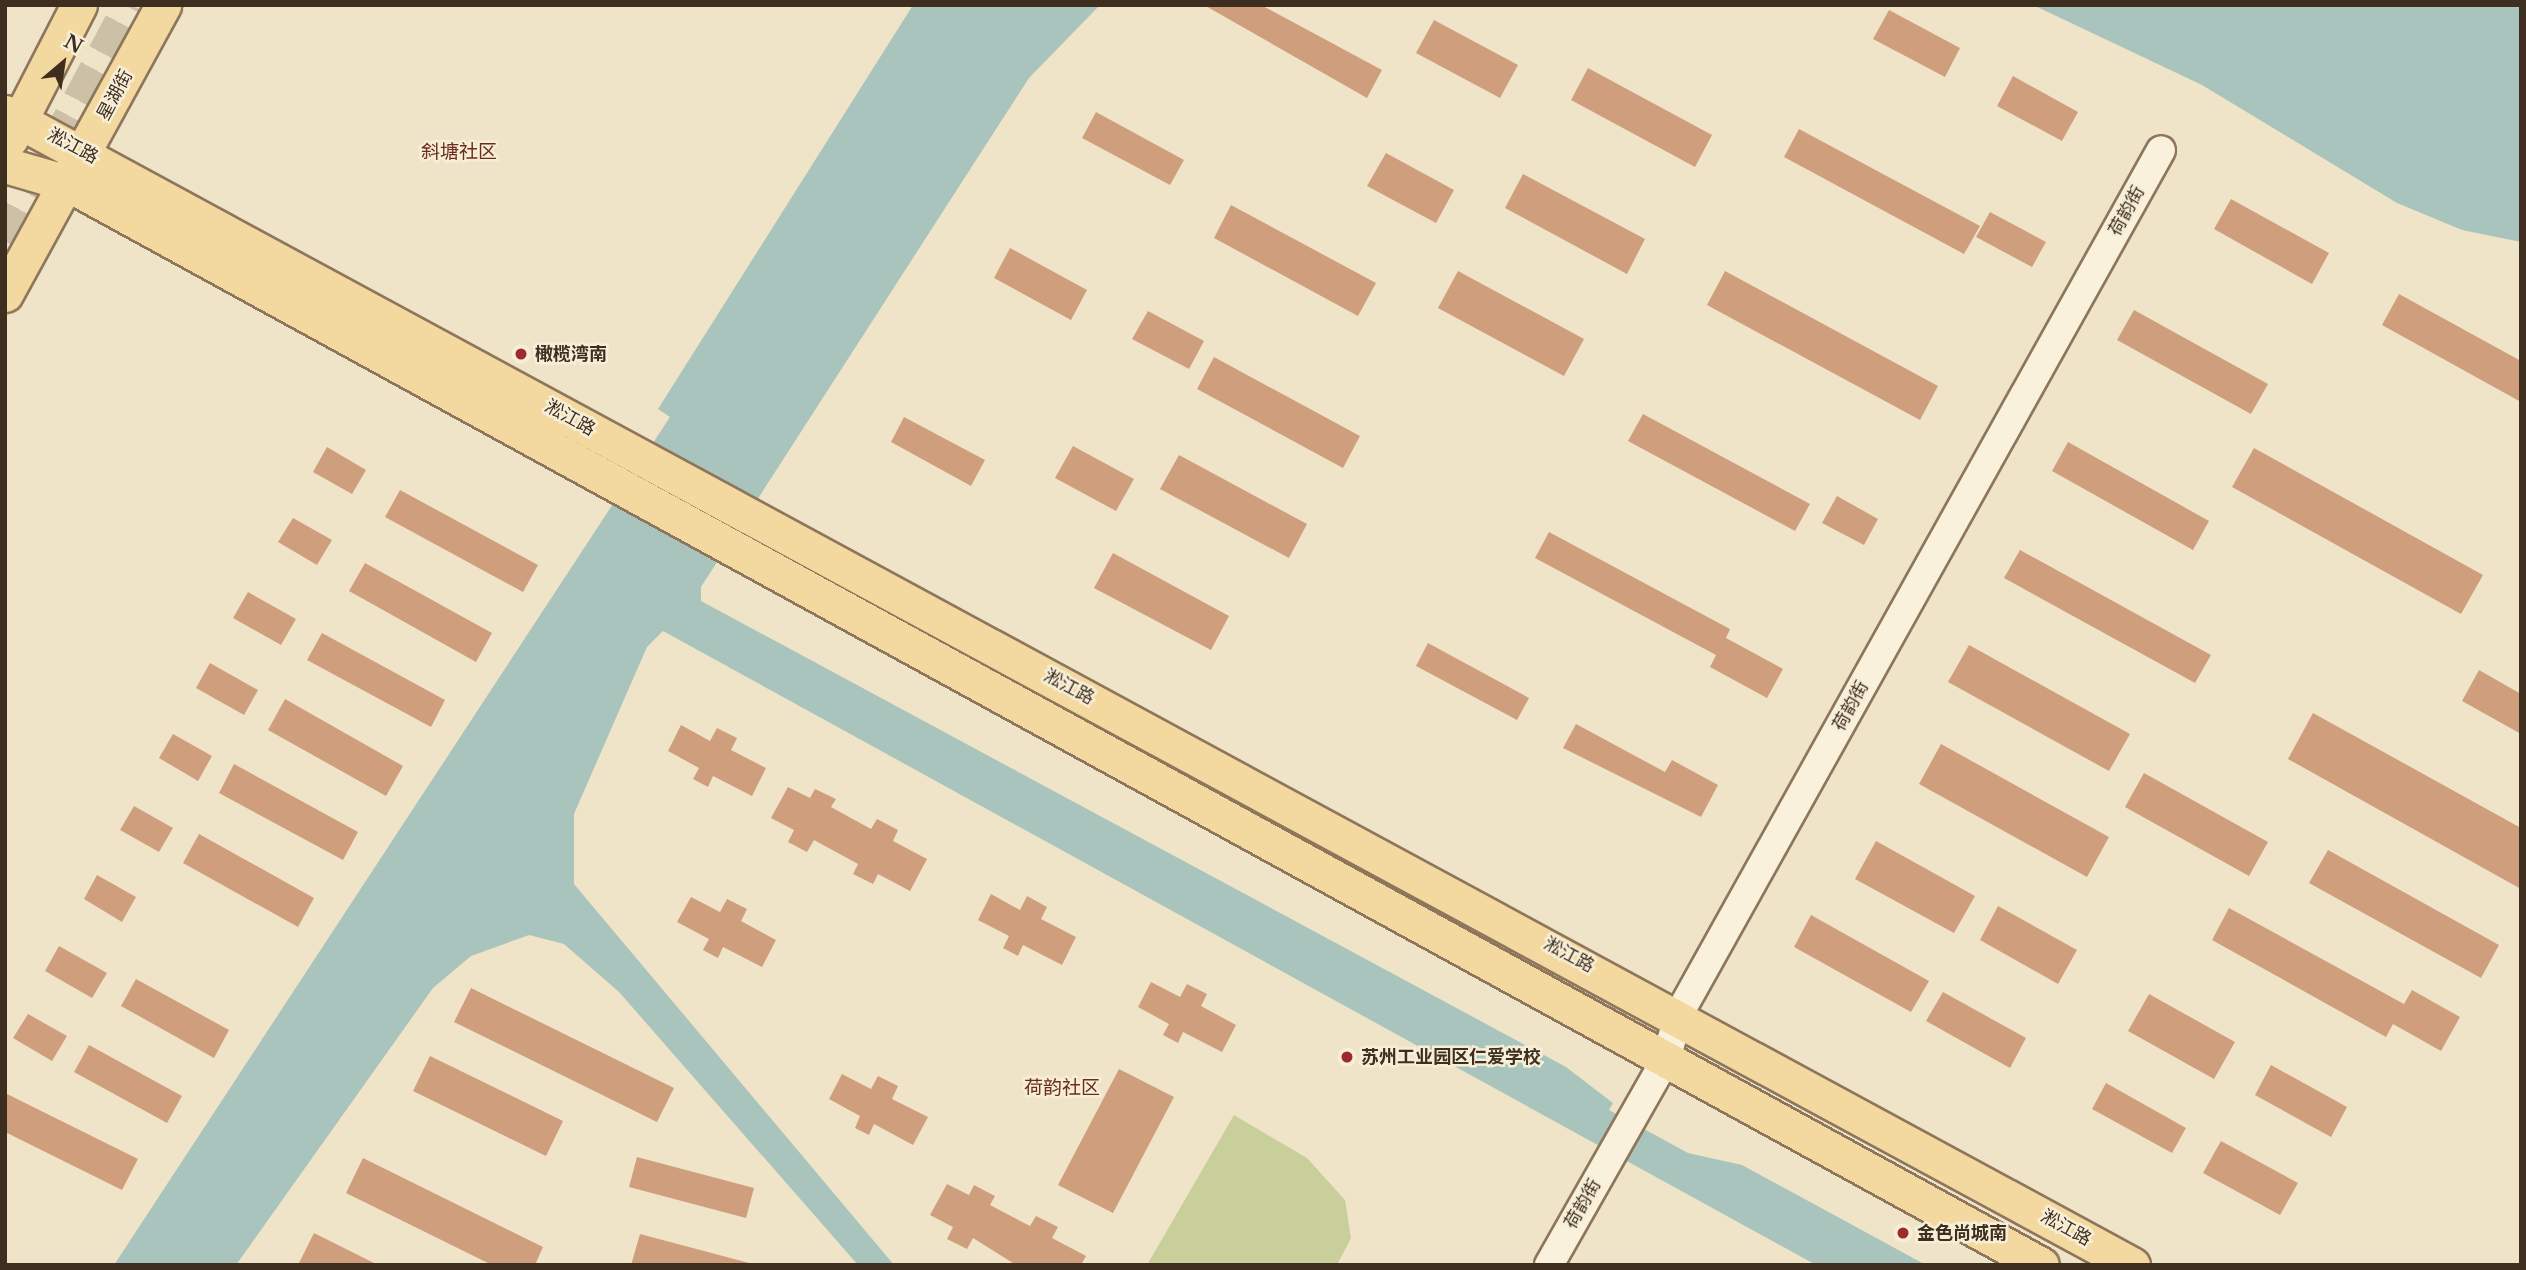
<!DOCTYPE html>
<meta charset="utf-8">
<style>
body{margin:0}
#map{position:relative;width:2526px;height:1270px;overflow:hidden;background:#f0e4c8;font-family:"Libre Baskerville","Noto Sans SC",serif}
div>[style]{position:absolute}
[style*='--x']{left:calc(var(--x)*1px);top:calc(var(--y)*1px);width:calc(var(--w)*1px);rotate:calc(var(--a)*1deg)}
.green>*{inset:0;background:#c9cf9b}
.water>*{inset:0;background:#a9c4bc}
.building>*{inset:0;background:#cf9f7d}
.primary-tunnel>*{height:35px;margin-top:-17.5px;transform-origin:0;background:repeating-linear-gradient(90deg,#ccc0a6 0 35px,transparent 0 53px)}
.roads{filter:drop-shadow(2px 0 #8d765c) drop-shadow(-2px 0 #8d765c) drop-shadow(0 2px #8d765c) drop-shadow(0 -2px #8d765c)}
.tertiary>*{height:28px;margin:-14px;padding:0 14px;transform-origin:14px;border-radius:14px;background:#faf1dc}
.primary>*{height:35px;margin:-17.5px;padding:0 17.5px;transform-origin:17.5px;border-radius:17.5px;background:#f3d9a0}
.dots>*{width:19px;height:19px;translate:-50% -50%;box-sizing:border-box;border:4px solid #f7eed8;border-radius:50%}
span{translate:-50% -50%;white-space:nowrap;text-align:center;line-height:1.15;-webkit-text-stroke:5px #f7eed8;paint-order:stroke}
.street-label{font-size:18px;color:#3d2e20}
.poi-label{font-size:18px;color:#3d2e20;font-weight:700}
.left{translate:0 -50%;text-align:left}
.neighbourhood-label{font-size:19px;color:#6b2e1e}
.frame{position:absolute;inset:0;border:7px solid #3d2e20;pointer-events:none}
.north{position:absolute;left:28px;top:28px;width:70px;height:70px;-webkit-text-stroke:5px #f7eed8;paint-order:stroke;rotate:29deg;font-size:19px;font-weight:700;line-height:28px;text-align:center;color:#3d2e20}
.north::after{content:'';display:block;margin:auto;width:24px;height:32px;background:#3d2e20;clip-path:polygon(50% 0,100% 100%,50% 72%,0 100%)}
</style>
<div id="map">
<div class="green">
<i style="clip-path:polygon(1234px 1115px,1307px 1158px,1345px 1200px,1351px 1238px,1337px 1265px,1147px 1265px)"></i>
</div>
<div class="water">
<i style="clip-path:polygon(913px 5px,1100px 5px,1029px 78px,701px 587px,701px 601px,1566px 1067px,1613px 1103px,1609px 1110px,1688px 1153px,1742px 1165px,1926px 1265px,1816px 1265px,663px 631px,647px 647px,574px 814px,574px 884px,894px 1265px,858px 1265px,619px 992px,564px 944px,529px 935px,471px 956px,433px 988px,236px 1265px,114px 1265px,670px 417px,658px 409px)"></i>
<i style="clip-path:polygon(2033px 5px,2521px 5px,2521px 242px,2462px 230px,2397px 203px,2202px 85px)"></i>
</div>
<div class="building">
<i style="clip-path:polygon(1204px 5px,1261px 5px,1382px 70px,1367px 98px)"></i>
<i style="clip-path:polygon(1889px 10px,1960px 48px,1945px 77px,1873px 39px)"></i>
<i style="clip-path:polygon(1434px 20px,1518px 65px,1500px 98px,1416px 53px)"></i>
<i style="clip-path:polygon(1588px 68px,1712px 135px,1695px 167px,1571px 100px)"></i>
<i style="clip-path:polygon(2013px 76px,2078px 112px,2062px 141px,1997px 106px)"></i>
<i style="clip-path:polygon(1096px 112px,1184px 160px,1170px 185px,1082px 138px)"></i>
<i style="clip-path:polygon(1799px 129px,1980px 226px,1964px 254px,1784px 157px)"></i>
<i style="clip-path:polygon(1386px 153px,1454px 190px,1436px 223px,1367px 186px)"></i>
<i style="clip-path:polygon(1523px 174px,1645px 239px,1627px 274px,1505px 208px)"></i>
<i style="clip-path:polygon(2231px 199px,2329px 253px,2312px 284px,2214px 229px)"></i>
<i style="clip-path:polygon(1231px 205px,1376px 283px,1358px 316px,1214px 238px)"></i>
<i style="clip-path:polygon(1990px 212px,2046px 242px,2032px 267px,1976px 237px)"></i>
<i style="clip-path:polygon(1010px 248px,1087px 290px,1071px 320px,994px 278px)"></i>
<i style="clip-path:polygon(1458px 271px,1584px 339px,1564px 376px,1438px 308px)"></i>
<i style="clip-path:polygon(1725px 271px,1938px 386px,1920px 420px,1707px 305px)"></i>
<i style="clip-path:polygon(2399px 294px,2521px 361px,2521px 402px,2382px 325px)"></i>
<i style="clip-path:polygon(2134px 310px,2268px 384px,2251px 414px,2117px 340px)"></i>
<i style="clip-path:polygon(1148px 311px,1204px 341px,1189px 369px,1132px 339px)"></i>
<i style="clip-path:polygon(1214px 357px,1360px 436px,1343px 468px,1197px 389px)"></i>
<i style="clip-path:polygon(1643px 414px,1810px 504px,1795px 531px,1628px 441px)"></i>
<i style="clip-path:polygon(904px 417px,985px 460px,971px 486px,891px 442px)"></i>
<i style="clip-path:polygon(2068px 442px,2209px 521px,2193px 550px,2052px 471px)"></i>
<i style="clip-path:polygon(1073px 446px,1134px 479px,1116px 511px,1055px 478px)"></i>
<i style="clip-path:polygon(327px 447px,366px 470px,352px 494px,313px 472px)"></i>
<i style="clip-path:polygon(2254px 448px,2483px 575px,2461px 614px,2232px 487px)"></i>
<i style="clip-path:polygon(1179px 455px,1307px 524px,1289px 558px,1160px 489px)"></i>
<i style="clip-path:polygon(400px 490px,538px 565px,523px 592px,385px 517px)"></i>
<i style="clip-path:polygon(1837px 496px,1878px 519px,1864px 545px,1822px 523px)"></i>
<i style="clip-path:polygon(293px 518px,332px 540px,317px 565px,278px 542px)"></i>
<i style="clip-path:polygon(1549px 532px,1730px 629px,1726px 638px,1783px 669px,1767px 698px,1710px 667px,1716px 655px,1535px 558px)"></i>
<i style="clip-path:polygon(2020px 550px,2211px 655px,2195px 683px,2004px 578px)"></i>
<i style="clip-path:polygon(1113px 553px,1229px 616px,1211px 650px,1094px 588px)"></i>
<i style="clip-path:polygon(365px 563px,492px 633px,476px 662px,349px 591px)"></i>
<i style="clip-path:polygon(248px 592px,296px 619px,281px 645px,233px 618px)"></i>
<i style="clip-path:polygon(322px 633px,445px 700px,431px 727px,307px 660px)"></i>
<i style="clip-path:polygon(1428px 643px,1529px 698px,1517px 720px,1416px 666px)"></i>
<i style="clip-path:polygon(1969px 645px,2130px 734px,2109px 771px,1948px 682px)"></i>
<i style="clip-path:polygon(210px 663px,258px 690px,244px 715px,196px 688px)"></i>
<i style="clip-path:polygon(2479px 670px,2521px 694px,2521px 734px,2462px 701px)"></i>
<i style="clip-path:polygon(285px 699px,403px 766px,386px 796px,268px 730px)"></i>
<i style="clip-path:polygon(2313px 713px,2521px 828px,2521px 889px,2288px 759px)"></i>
<i style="clip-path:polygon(1576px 724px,1665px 772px,1672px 760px,1718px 785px,1701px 817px,1563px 748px)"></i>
<i style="clip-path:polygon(681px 725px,710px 741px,717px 728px,737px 738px,731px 750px,766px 768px,752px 796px,713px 776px,708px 787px,693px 779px,699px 768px,668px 751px)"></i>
<i style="clip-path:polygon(173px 734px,212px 756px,198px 781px,159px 758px)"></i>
<i style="clip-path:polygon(1941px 744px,2109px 837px,2087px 877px,1919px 784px)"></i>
<i style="clip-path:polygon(234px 764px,358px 832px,343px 860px,219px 793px)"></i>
<i style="clip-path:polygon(2144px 773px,2268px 842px,2249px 876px,2125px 807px)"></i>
<i style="clip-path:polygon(788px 787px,810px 798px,815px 789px,836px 799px,831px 807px,871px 829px,877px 819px,898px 830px,893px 841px,927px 859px,910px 891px,878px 874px,873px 884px,853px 874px,858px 864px,814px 840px,807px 852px,788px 842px,794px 830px,771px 818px)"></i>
<i style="clip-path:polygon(134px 806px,173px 828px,159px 852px,120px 830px)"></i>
<i style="clip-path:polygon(199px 834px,314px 898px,298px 927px,183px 863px)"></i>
<i style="clip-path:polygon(1876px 841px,1975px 896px,1954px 933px,1855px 879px)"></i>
<i style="clip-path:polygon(2328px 850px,2499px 945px,2481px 978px,2309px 883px)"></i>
<i style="clip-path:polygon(97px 875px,136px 897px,122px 922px,84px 899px)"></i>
<i style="clip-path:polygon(991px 894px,1020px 910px,1027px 896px,1047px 907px,1041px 919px,1076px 937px,1062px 965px,1023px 945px,1018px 956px,1003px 948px,1009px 936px,978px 920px)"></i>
<i style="clip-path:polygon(691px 897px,720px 912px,727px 899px,747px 909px,741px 921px,776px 940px,762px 967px,723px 947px,718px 958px,703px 950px,709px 939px,677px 922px)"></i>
<i style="clip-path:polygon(1998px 906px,2077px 950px,2058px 984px,1980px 940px)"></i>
<i style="clip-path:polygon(2229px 908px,2404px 1004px,2412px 990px,2460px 1017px,2441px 1051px,2393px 1024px,2386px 1037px,2212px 940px)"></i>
<i style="clip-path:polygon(1811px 915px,1929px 981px,1911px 1012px,1794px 947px)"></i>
<i style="clip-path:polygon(59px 946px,107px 973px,92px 998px,45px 971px)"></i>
<i style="clip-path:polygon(136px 979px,229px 1030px,214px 1058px,121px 1006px)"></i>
<i style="clip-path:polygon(1151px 982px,1180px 997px,1187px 984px,1207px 994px,1201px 1006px,1236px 1025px,1222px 1052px,1183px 1032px,1178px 1043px,1163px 1035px,1169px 1024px,1138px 1007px)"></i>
<i style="clip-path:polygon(471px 988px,674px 1088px,657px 1122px,454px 1022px)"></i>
<i style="clip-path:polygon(1943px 992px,2026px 1038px,2010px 1068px,1926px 1021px)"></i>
<i style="clip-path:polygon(2149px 994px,2235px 1042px,2214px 1079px,2128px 1031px)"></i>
<i style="clip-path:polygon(28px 1014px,67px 1036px,52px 1061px,13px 1038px)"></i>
<i style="clip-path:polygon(89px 1045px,182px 1096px,167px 1123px,74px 1072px)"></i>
<i style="clip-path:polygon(430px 1056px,563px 1121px,546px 1156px,413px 1091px)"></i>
<i style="clip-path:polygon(2271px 1065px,2347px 1107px,2331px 1137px,2255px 1095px)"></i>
<i style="clip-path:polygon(1119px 1069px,1174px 1097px,1113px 1213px,1058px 1185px)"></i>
<i style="clip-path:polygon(842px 1074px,871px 1089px,878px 1076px,898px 1086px,892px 1099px,928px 1117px,913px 1145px,874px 1124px,869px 1135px,855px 1128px,860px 1116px,829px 1099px)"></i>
<i style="clip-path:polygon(2106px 1083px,2186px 1128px,2172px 1153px,2092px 1109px)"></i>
<i style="clip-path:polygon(5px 1093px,138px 1159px,122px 1190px,5px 1132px)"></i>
<i style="clip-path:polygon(2221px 1141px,2298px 1183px,2280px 1215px,2203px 1173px)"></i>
<i style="clip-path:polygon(637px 1157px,754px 1188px,746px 1218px,629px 1187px)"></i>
<i style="clip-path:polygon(363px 1158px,543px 1247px,535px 1265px,492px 1265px,346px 1193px)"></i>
<i style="clip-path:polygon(947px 1184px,969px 1195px,974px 1185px,995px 1196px,990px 1205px,1030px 1226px,1036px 1216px,1058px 1227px,1052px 1238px,1086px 1256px,1081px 1265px,1016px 1265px,973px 1238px,967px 1249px,947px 1239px,953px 1227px,930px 1215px)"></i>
<i style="clip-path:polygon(314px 1233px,378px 1265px,299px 1263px)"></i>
<i style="clip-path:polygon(640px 1234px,753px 1264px,753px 1265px,631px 1265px)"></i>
</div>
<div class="primary-tunnel">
<i style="--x:5;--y:241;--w:268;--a:-61.9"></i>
</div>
<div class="roads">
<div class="tertiary">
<i style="--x:1549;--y:1265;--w:237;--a:-60.4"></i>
<i style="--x:1666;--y:1059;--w:47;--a:-73.9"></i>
<i style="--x:1679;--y:1014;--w:989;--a:-60.84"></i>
</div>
<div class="primary">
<i style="--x:5;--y:113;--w:2419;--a:28.44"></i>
<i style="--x:10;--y:139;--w:151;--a:-62.8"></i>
<i style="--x:5;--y:165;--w:65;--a:16.2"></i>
<i style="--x:67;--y:183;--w:2251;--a:28.73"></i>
<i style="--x:5;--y:294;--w:329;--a:-61.3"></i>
</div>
</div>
<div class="dots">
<i style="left:521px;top:354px;background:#9e2a2b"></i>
<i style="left:1347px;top:1057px;background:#9e2a2b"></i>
<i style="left:1903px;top:1233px;background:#9e2a2b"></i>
</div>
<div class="street-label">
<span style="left:115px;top:95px;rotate:-62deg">星湖街</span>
<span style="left:73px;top:146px;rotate:28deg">淞江路</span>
<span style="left:2127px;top:211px;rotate:-61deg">荷韵街</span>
<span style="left:570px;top:418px;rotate:29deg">淞江路</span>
<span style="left:1069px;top:687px;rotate:28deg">淞江路</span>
<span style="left:1851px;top:706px;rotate:-61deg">荷韵街</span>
<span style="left:1569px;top:955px;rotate:28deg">淞江路</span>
<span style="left:1583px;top:1204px;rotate:-60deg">荷韵街</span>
<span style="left:2066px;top:1228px;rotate:29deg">淞江路</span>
</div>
<div class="poi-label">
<span class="left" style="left:535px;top:354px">橄榄湾南</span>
<span class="left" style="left:1361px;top:1057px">苏州工业园区仁爱学校</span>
<span class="left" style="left:1917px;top:1233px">金色尚城南</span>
</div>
<div class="neighbourhood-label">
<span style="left:459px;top:152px">斜塘社区</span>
<span style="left:1062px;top:1088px">荷韵社区</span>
</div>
<div class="frame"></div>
<div class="north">N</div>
</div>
